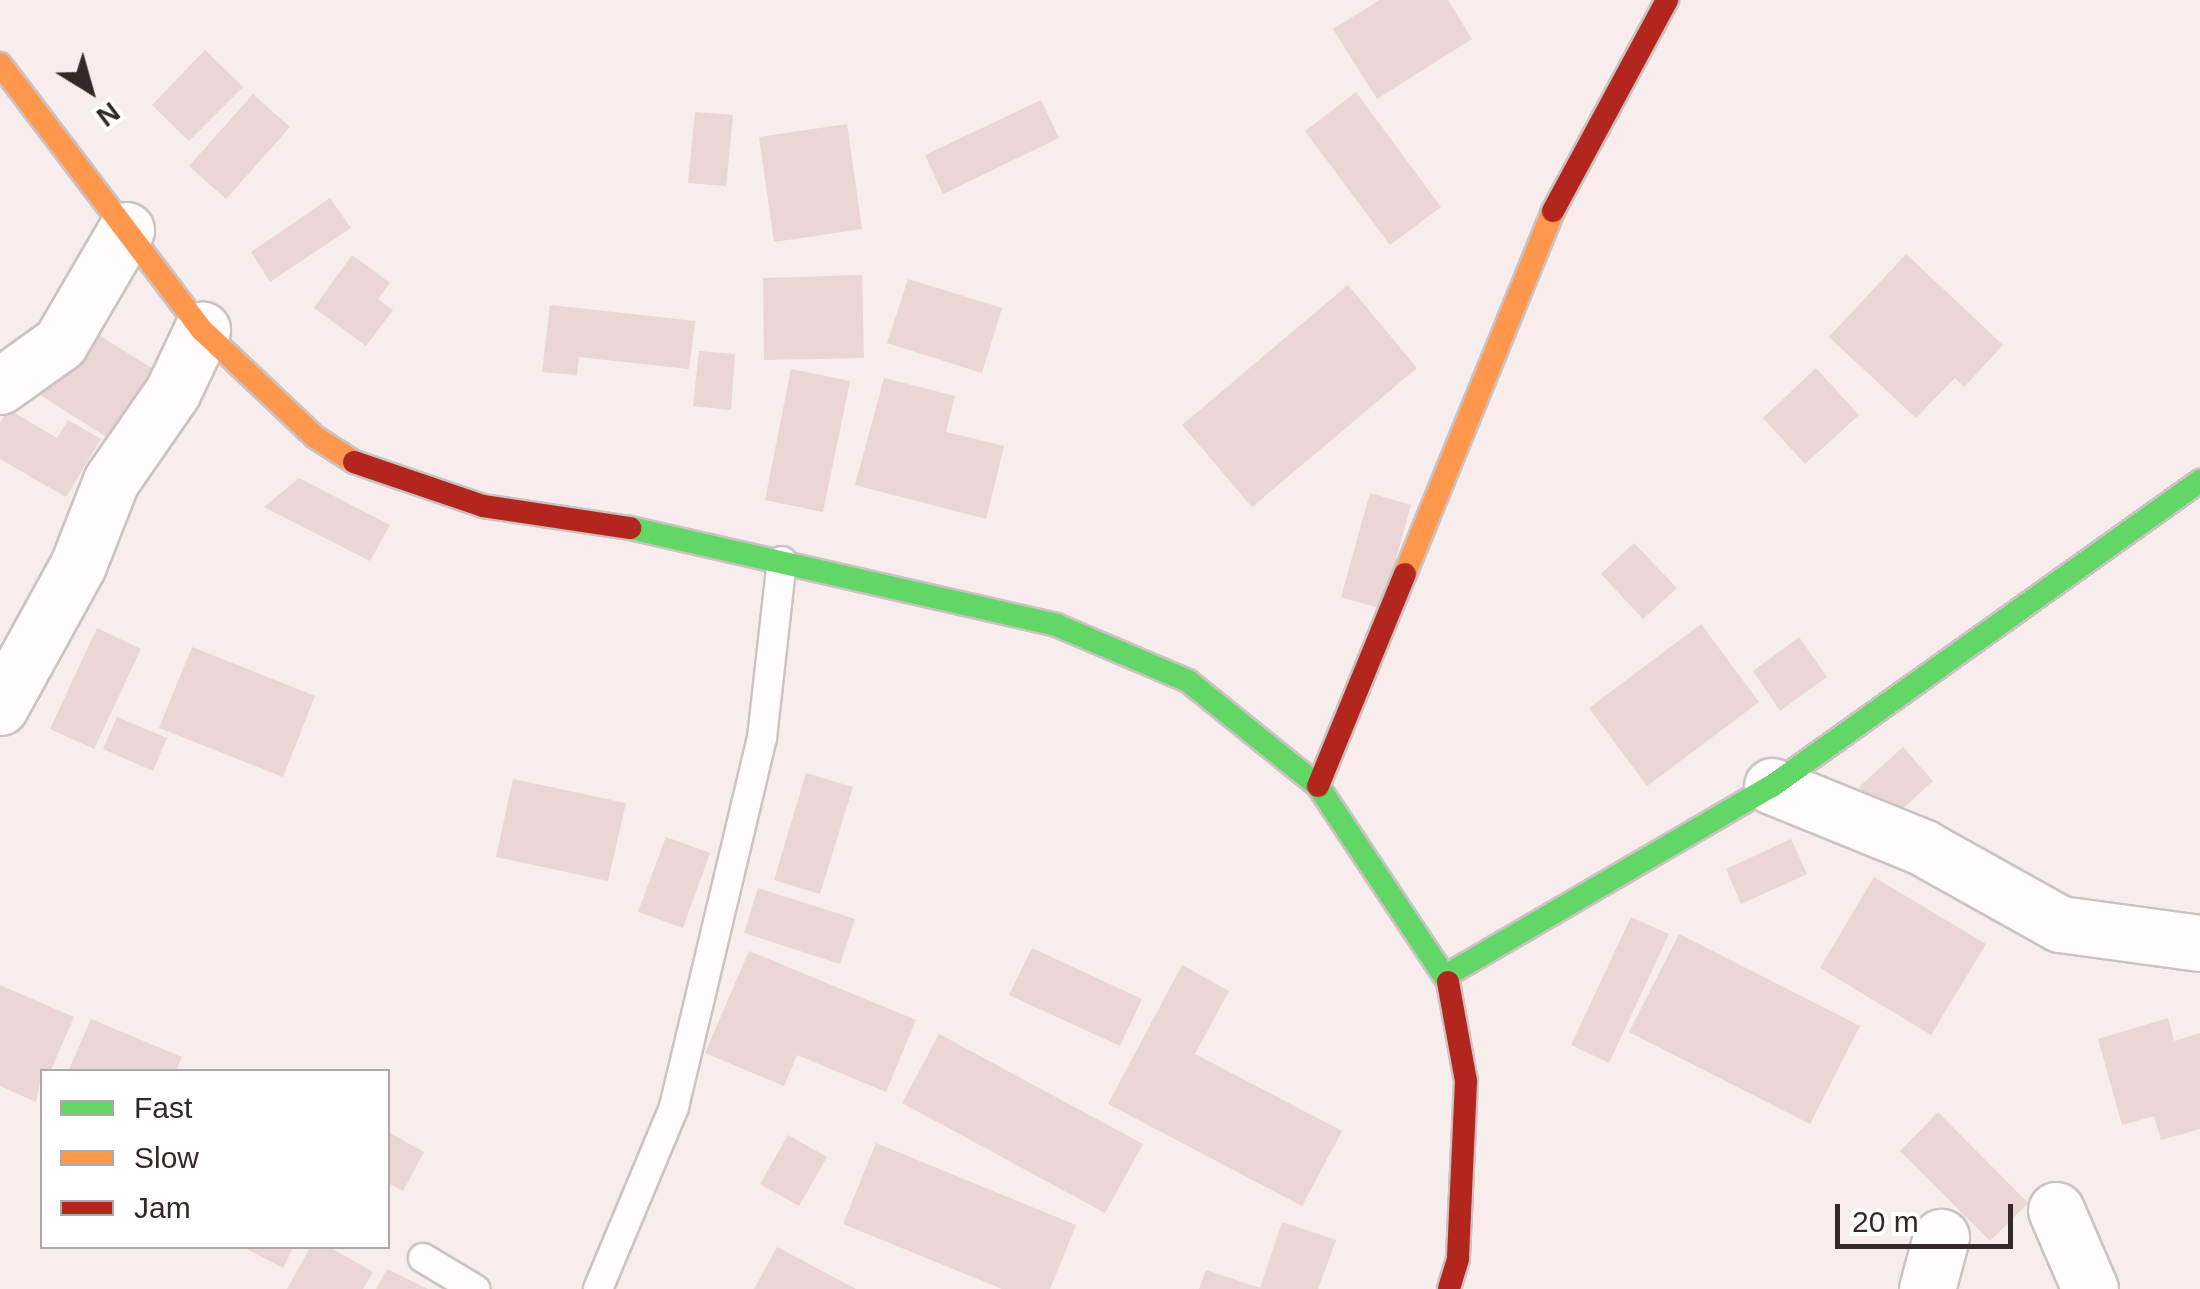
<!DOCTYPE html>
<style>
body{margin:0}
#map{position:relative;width:2200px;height:1289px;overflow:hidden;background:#f7edec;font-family:Arial,sans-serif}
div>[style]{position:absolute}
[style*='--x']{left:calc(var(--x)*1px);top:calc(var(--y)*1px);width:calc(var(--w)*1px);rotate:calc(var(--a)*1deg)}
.building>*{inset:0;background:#e9d6d5}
.roads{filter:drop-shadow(2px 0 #ccc2c1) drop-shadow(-2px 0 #ccc2c1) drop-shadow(0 2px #ccc2c1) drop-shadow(0 -2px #ccc2c1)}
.lane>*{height:28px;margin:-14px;padding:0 14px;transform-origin:14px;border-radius:14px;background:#fefcfc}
.street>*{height:55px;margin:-27.5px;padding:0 27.5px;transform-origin:27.5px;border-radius:27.5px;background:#fefcfc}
.fast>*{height:22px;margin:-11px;padding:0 11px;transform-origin:11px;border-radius:11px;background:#63d668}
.slow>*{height:22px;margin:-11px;padding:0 11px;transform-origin:11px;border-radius:11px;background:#ff974d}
.jam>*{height:22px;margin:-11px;padding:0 11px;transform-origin:11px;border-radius:11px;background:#b3261e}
span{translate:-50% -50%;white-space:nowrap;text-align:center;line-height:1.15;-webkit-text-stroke:8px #fff;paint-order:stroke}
.legend{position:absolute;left:40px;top:1069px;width:350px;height:180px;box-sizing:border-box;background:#fff;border:2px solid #aea9a9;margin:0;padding:12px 18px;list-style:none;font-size:30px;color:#342928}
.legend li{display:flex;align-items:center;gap:20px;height:50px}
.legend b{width:50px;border:2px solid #aea9a9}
.north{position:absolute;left:40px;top:40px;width:100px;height:100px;-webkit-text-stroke:8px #fff;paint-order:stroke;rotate:143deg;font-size:28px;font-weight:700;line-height:40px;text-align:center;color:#342928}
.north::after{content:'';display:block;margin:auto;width:35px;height:45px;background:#342928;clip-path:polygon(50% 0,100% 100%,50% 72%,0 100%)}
.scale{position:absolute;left:1835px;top:1204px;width:178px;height:45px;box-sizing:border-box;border:5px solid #342928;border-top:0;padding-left:12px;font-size:30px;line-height:35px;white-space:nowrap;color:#342928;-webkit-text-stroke:8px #fff;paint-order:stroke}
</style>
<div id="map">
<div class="building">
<i style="clip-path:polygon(1380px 0,1448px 0,1472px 39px,1377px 99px,1333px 29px)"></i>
<i style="clip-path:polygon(205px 50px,243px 87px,189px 141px,152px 105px)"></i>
<i style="clip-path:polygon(1356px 92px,1441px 207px,1390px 245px,1305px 131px)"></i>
<i style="clip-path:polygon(253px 94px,290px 127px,226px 199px,189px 166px)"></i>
<i style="clip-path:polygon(1041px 100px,1059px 138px,943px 194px,925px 155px)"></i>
<i style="clip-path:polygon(695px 112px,733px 115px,726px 186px,688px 183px)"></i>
<i style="clip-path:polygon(847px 124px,862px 229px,774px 242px,759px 137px)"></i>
<i style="clip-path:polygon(330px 198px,351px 228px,270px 282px,251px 252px)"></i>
<i style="clip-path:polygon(1906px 254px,2003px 345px,1964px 387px,1955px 378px,1916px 418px,1829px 337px)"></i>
<i style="clip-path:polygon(352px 255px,390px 283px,378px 299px,393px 310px,366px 346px,314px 308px)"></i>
<i style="clip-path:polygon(862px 275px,864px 358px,764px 360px,763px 278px)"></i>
<i style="clip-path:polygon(908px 279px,1002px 308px,982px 373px,887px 343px)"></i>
<i style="clip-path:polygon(1348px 285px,1417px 368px,1252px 507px,1182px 425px)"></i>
<i style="clip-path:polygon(550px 305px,695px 321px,689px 369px,579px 357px,577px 375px,542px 372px)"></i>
<i style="clip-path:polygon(83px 325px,153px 369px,108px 438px,39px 394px)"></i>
<i style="clip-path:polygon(699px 351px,735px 354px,731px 410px,693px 406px)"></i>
<i style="clip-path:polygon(1816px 368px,1859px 415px,1805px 464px,1763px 418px)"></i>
<i style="clip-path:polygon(791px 369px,850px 381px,823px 512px,765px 500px)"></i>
<i style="clip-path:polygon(884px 378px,955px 396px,946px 432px,1004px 446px,986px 519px,855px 485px)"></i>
<i style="clip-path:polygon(8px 409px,57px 438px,68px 420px,101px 439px,66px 497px,0 459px,0 423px)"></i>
<i style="clip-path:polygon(299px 478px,390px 525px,370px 561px,264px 507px)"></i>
<i style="clip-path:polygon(1370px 493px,1411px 505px,1382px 609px,1341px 597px)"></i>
<i style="clip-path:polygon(1634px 543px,1677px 588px,1643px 619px,1601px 574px)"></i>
<i style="clip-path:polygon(1701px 624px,1759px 702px,1647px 786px,1589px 708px)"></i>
<i style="clip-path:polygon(97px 628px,141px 649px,94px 749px,50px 729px)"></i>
<i style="clip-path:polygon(1799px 637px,1827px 677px,1780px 711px,1753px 671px)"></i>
<i style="clip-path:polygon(192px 647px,315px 696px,283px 777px,159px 728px)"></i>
<i style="clip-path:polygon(117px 717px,167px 738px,153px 771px,103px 749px)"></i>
<i style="clip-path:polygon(1903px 747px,1933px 781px,1890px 820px,1859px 787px)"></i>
<i style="clip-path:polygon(806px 773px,853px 787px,820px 894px,774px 880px)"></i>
<i style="clip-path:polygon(513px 779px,626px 803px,608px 881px,496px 857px)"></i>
<i style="clip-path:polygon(666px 837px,710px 853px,683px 928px,638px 912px)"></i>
<i style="clip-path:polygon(1791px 839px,1807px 874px,1741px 904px,1726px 869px)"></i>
<i style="clip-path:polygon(1874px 877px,1986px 944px,1931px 1035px,1820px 968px)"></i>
<i style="clip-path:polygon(758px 888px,855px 919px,840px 964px,744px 933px)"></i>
<i style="clip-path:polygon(1631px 917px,1669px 934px,1609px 1063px,1571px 1045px)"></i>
<i style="clip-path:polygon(1679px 934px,1860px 1026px,1810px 1124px,1629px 1032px)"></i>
<i style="clip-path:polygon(1032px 948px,1142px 999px,1120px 1046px,1009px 995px)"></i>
<i style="clip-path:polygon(749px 951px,916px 1020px,886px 1092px,797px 1055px,784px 1086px,705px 1053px)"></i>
<i style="clip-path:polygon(1182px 965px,1229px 991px,1195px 1054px,1342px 1131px,1302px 1206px,1108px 1104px)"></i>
<i style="clip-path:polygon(0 985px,74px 1017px,50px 1072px,42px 1072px,36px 1102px,0 1086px)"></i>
<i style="clip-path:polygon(2168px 1018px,2174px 1041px,2200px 1033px,2200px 1129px,2161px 1140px,2154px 1116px,2122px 1125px,2098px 1039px)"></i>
<i style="clip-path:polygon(91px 1019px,182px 1057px,175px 1072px,68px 1072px)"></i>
<i style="clip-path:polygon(939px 1034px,1143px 1144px,1105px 1213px,902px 1103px)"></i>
<i style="clip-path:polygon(1938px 1112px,2028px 1203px,1990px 1241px,1900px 1151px)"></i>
<i style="clip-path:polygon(388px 1132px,424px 1152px,403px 1191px,388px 1183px)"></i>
<i style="clip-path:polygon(788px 1135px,827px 1157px,799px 1206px,760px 1184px)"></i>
<i style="clip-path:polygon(876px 1143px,1076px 1225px,1050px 1289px,1002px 1289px,843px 1224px)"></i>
<i style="clip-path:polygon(1282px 1222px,1336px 1240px,1318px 1289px,1199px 1289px,1206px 1270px,1260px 1288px)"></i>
<i style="clip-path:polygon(241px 1246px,294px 1246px,283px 1268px)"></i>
<i style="clip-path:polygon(311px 1246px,328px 1246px,373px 1272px,363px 1289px,287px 1289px)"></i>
<i style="clip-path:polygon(777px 1247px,856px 1289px,754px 1289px)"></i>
<i style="clip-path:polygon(387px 1269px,428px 1289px,376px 1289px)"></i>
</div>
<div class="roads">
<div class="lane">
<i style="--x:423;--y:1258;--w:61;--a:30.8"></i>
<i style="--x:598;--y:1289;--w:197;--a:-67.3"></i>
<i style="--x:674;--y:1107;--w:379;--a:-76.6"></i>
<i style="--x:762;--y:738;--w:178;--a:-83.6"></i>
</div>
<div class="street">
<i style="--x:0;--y:386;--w:74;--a:-35.6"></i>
<i style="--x:60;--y:343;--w:131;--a:-59.7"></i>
<i style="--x:0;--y:707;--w:162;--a:-61.2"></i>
<i style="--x:78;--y:565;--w:90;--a:-68.6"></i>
<i style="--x:111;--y:481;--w:109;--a:-55.4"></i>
<i style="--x:173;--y:391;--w:68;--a:-64.6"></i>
<i style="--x:1772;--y:786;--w:162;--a:22.1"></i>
<i style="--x:1922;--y:847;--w:158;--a:29.2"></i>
<i style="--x:2060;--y:924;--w:141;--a:7.7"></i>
<i style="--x:2056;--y:1210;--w:86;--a:66.7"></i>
<i style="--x:1927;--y:1289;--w:54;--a:-74.9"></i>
</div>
<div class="fast">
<i style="--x:630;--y:528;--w:437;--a:12.8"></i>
<i style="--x:1056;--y:625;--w:143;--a:23"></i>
<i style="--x:1188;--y:681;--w:167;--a:38.9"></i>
<i style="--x:1318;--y:786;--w:235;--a:56.4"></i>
<i style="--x:1447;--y:975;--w:376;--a:-30.2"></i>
<i style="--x:1772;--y:786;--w:526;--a:-35.47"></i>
</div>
<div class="slow">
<i style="--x:0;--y:64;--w:334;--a:52.8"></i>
<i style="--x:202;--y:330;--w:156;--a:43.4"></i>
<i style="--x:315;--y:437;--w:46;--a:32.7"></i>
<i style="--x:1405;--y:574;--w:392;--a:-67.8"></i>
</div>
<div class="jam">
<i style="--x:1553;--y:211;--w:240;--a:-61.6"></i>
<i style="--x:354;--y:462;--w:136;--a:18.8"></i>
<i style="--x:483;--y:506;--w:149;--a:8.5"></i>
<i style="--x:1318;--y:786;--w:229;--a:-67.7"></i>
<i style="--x:1448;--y:982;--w:101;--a:79.7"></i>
<i style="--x:1466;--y:1081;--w:178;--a:92.6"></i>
<i style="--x:1458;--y:1259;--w:31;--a:107"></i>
</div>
</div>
<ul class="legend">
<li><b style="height:12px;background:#63d668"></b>Fast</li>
<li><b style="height:12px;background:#ff974d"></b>Slow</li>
<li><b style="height:12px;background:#b3261e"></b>Jam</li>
</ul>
<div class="north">N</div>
<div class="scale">20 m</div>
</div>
